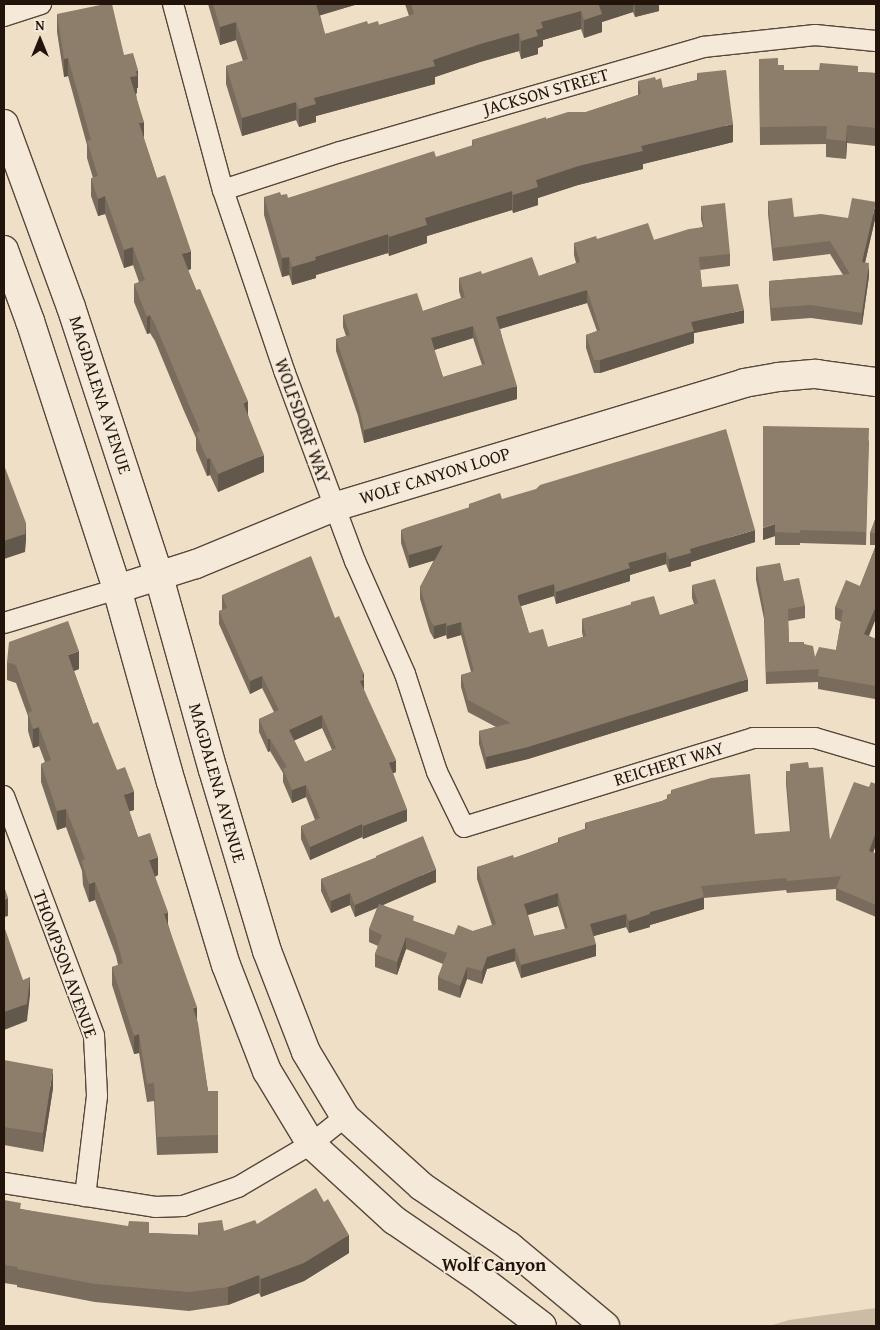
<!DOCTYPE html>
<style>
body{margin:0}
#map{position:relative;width:880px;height:1330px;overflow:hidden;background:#efdfc6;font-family:"Gentium Book Plus",serif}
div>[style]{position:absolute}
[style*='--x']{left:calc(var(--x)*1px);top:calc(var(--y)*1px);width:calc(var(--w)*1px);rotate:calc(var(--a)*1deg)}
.green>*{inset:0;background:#ccbca6}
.roads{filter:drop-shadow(1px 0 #56473a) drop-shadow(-1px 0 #56473a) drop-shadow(0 1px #56473a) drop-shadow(0 -1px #56473a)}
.street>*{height:20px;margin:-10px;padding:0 10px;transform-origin:10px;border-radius:10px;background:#f5eada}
.secondary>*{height:28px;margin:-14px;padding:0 14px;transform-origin:14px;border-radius:14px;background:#f5eada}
.wall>*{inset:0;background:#796c5d}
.shaded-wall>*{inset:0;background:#63584c}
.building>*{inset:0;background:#8d7e6c}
span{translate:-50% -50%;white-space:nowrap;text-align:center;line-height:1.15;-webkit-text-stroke:4px #f5eada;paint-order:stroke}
.street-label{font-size:18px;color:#23140b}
.neighbourhood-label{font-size:19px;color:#23140b;font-weight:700}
.frame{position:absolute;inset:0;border:5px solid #23140b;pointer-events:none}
.north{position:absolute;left:15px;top:15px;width:50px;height:50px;-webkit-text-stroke:4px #f5eada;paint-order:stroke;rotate:0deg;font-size:14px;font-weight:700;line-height:20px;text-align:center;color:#23140b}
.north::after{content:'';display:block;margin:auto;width:18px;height:22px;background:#23140b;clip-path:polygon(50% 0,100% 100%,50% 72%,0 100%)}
</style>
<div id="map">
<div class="green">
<i style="clip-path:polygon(876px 1308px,876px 1326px,769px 1326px,789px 1320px)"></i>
</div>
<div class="roads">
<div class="street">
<i style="--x:173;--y:4;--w:193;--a:75"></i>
<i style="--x:223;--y:190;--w:193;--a:71.3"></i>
<i style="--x:285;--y:373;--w:201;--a:69.6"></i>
<i style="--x:355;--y:561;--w:124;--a:66.1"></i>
<i style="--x:405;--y:674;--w:103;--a:71.9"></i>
<i style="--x:437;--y:772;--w:61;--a:63.9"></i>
<i style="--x:464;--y:827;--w:302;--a:-17.1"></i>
<i style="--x:753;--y:738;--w:62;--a:0"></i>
<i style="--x:815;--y:738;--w:64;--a:16.4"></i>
<i style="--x:4;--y:16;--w:39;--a:-18"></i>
<i style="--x:223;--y:190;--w:123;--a:-18"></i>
<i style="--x:340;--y:152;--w:378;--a:-16.1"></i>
<i style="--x:703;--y:47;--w:113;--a:-6.1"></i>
<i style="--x:815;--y:35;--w:61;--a:5.6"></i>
<i style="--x:4;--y:623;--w:118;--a:-16.7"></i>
<i style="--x:4;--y:796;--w:256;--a:69.4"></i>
<i style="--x:94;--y:1036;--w:60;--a:87.1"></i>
<i style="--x:97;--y:1096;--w:101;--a:96.8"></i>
<i style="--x:4;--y:1183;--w:153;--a:9"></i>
<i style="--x:155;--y:1207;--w:28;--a:-2"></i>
<i style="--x:183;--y:1206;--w:58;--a:-19.1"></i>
<i style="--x:238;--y:1187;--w:85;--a:-30.5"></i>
<i style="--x:311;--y:1144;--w:43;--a:-38.5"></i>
</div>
<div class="secondary">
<i style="--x:4;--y:124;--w:195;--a:69.9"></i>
<i style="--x:71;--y:307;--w:284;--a:71.9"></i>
<i style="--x:159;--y:577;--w:200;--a:74.4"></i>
<i style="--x:213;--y:770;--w:189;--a:73.4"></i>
<i style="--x:267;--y:951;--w:108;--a:68.9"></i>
<i style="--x:306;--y:1052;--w:76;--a:59"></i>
<i style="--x:345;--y:1117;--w:103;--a:42.2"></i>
<i style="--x:421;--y:1186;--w:107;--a:34.3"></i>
<i style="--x:509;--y:1246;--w:125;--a:39.8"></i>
<i style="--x:4;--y:250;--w:76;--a:69.9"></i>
<i style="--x:30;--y:321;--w:282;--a:72"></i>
<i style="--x:117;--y:589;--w:200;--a:74.4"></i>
<i style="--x:171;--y:782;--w:191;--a:73.3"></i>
<i style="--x:226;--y:965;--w:114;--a:68.9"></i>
<i style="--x:267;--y:1071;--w:85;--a:58.9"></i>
<i style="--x:311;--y:1144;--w:113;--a:42.5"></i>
<i style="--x:394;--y:1220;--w:108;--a:34.4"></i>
<i style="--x:483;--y:1281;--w:74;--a:37.3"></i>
<i style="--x:117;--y:589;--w:83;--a:-17.6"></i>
<i style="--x:196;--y:564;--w:149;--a:-22.4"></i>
<i style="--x:334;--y:507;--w:428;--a:-16.8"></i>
<i style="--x:744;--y:383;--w:35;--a:-10"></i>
<i style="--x:778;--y:377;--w:38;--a:-5"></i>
<i style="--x:816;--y:374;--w:61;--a:7.6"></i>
</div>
</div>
<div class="wall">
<i style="clip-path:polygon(208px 4px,358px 4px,320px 15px,325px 34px,368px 24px,379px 25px,409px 16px,405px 4px,665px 4px,659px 5px,659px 11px,635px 17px,633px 12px,602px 22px,602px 32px,584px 38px,581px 29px,543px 40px,543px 46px,538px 48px,538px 54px,521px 59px,519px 51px,480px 62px,435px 77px,435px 84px,316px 116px,316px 122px,299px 127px,296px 120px,242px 136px,226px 84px,226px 66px,243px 61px,236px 40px,220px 45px)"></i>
<i style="clip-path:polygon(57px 14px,124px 55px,138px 88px,137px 88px,137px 93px,136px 94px,144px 139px,157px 178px,191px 269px,188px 270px,248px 415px,264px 472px,218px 492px,210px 475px,207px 476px,196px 450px,196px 438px,184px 411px,155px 341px,150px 333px,147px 334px,134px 302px,134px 284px,139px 282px,133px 265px,124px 268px,105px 214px,98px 216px,91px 196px,91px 178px,93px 178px,87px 158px,87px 145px,68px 76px,64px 77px,57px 32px)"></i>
<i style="clip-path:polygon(759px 59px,778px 65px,784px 70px,858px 72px,876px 73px,876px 146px,847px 143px,846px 159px,826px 157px,826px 144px,760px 145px)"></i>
<i style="clip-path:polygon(697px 73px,733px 142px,643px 164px,643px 169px,578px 185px,538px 198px,538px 205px,513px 213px,512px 210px,427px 236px,427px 243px,389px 256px,388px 253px,316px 275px,316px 278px,292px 285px,289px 275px,282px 277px,264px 215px,264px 197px,281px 195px,288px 198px,436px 157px,472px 146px,472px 140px,546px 119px,586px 112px,638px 95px,638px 81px,656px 80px,663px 88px,697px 80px)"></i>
<i style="clip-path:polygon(768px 201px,794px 217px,848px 218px,876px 215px,865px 263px,869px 276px,862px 325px,811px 318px,771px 321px,769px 294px,769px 281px,843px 275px,830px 254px,773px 261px,768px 214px)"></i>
<i style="clip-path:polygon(evenodd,701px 206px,730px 254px,730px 266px,700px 270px,702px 287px,744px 323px,694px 333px,694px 343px,600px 373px,594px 373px,586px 348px,586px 335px,597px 331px,587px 303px,500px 329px,517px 399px,364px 443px,358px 416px,336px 351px,336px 339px,346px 336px,343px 327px,343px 315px,423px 311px,461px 298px,459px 291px,459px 278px,482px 274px,539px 276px,576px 263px,574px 255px,574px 243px,597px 239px,654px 240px,703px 227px,701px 219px,701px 206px,473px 338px,482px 365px,443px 377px,434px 350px,473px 338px)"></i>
<i style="clip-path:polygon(869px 440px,866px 545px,800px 543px,800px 545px,775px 545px,775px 536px,763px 540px)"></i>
<i style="clip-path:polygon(502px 499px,755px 542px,691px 562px,691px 566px,669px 572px,666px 564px,630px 575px,630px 581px,556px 604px,554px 596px,521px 606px,529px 633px,548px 647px,583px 637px,582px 632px,582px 619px,631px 605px,631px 602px,660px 615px,694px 604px,692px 598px,692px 585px,748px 691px,528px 759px,486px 769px,479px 744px,479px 731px,496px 727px,468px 712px,461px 687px,461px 675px,471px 672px,461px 635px,447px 639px,446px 635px,434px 639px,430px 632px,420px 599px,420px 587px,434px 560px,409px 568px,401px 543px,401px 530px,469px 508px,469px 504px)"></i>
<i style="clip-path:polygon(876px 517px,876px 618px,869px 636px,876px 639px,876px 704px,875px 704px,875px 699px,818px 689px,818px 682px,766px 684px,764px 619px,756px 580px,756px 567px,784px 581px,805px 606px,805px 618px,788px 621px,789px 642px,804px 644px,815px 657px,836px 650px,841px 622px,835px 619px,835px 607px,860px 586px,876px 545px,870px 545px,870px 533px)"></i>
<i style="clip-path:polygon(evenodd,222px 595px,335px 618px,364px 674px,364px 690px,396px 772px,393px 773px,407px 821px,363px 839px,362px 837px,310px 860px,301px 839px,301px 826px,315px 820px,306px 797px,292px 803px,283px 782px,283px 773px,270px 751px,268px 752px,259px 732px,259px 719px,274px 712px,262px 688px,250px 694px,219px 624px,219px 611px,222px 610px,222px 595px,322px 728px,332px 750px,305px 762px,294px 740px,322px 728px)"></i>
<i style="clip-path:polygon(7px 662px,79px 669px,74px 671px,93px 724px,117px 770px,134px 810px,129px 811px,138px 837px,158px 875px,155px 877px,168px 924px,197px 1021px,208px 1091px,218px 1091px,218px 1153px,157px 1155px,154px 1101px,147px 1102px,139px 1053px,134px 1054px,112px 985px,112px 967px,118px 965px,116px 956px,95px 900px,89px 902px,83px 885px,82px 871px,66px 827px,57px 830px,41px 782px,41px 764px,45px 762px,39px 746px,33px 748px,28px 731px,28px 716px,16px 683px,7px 680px)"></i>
<i style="clip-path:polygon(evenodd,790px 764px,809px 768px,830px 840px,869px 787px,876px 784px,876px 845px,873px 852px,876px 854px,876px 917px,836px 900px,836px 889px,787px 893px,786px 890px,704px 898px,704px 909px,650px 925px,650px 927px,629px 933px,626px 927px,594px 936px,596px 956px,521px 978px,515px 961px,487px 969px,482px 984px,467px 979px,460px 998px,438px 990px,438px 977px,443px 964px,406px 949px,397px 975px,375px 967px,375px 954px,378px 946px,369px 942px,369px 929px,377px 908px,355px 917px,350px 905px,331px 913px,321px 891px,321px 879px,376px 858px,376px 856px,436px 882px,383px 905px,414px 921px,454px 935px,473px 931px,492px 925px,477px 879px,477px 867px,514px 858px,558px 842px,558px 838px,585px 829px,585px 823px,662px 801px,667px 799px,667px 795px,671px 794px,671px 790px,755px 834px,790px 832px,786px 784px,786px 771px,790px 771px,790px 764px,558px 906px,565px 929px,534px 936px,528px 915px,558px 906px)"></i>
<i style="clip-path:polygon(4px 1060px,53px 1088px,43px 1152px,4px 1145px)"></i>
<i style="clip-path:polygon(4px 1200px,21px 1209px,149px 1233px,198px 1235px,198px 1223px,224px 1231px,257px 1224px,349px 1253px,304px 1281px,261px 1297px,259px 1293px,228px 1305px,189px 1311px,95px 1302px,17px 1287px,17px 1285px,4px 1283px)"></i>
</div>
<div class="shaded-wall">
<i style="clip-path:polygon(315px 4px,358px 4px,315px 17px)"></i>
<i style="clip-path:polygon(602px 4px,633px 4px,633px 12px,602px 22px,602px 32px,584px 38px,584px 20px,599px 5px)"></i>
<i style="clip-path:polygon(635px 4px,665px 4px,659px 5px,659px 11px,635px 17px)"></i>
<i style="clip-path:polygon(581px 11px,581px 29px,543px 40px,543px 46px,538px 48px,538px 54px,521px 59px,521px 41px,536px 30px,541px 22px)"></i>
<i style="clip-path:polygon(236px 22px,236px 40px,220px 45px,220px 27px)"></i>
<i style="clip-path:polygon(519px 33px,519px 51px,480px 62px,435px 77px,435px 84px,316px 116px,316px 122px,299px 127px,299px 109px,314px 98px,480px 44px)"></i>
<i style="clip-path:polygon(68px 58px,68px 76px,64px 77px,64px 59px)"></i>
<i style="clip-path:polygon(138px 70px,138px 88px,137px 88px,137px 93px,130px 95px,130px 77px,136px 71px)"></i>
<i style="clip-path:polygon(296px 102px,296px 120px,242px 136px,242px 118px)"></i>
<i style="clip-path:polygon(144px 122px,144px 139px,139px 123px)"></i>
<i style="clip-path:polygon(733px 124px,733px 142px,643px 164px,643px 169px,578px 185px,538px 198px,538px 205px,513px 213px,513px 195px,536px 180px,641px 146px)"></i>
<i style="clip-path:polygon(847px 125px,847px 143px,846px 159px,846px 141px)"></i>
<i style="clip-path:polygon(512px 191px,512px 210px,427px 236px,427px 243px,389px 256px,389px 237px,425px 218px)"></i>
<i style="clip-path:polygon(105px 196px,105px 214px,98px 216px,98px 199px)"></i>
<i style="clip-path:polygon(876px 202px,876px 215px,862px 275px,862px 262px)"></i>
<i style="clip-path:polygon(388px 234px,388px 253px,316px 275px,316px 278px,292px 285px,292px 267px,315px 257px)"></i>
<i style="clip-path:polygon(133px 247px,133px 265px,124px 268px,124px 250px)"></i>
<i style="clip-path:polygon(191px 251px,191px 269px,182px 272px,182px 254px)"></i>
<i style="clip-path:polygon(289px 257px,289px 275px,282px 277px,282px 258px)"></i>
<i style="clip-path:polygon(869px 263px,869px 276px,862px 325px,862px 313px)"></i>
<i style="clip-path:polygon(587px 290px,587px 303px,496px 330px,496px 317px)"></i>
<i style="clip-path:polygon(744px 310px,744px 323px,694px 333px,694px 343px,600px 373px,600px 360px,691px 322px)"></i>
<i style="clip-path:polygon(150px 315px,150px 333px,147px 334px,147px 317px)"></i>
<i style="clip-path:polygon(473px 326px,473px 338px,431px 351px,431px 338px)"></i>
<i style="clip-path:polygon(517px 386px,517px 399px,364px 443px,364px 430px)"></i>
<i style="clip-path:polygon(248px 401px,248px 418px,243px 403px)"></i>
<i style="clip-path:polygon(264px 455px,264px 472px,218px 492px,218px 474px)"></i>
<i style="clip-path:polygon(210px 458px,210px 475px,207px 476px,207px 459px)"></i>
<i style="clip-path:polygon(26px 523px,26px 541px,25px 552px,4px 559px,4px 541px)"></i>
<i style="clip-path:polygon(775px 524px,775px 536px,763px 540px,763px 528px)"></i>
<i style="clip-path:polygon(755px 530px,755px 542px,691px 562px,691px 566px,669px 572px,669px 559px,690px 549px)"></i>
<i style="clip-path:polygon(443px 545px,443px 558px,409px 568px,409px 555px)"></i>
<i style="clip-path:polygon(666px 552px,666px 564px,630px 575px,630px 581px,556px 604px,556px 592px,628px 563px)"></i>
<i style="clip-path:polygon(554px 584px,554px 596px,518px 607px,518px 610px,518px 595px)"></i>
<i style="clip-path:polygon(876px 606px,876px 618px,864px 647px,864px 634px)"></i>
<i style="clip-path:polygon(461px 622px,461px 635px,447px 639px,447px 626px)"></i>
<i style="clip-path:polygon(446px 623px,446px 635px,434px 639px,434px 626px)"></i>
<i style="clip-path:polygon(79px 651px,79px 669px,68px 673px,68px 655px)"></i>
<i style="clip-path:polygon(364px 674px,364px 692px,360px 681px,362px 675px)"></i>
<i style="clip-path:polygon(262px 676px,262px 688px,250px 694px,250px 681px)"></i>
<i style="clip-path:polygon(748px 679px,748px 691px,528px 759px,486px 769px,486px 757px)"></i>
<i style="clip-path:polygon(322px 715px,322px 728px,289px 743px,289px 730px)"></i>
<i style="clip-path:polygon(39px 727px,39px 746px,33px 748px,33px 729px)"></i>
<i style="clip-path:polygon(268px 739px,270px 739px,270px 751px,268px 752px)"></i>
<i style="clip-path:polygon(396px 760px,396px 772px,389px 775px,389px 763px)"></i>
<i style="clip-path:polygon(306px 785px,306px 797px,292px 803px,292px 790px)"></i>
<i style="clip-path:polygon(134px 791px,134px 810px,124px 813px,124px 795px)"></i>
<i style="clip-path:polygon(66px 809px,66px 827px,57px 830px,57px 811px)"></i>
<i style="clip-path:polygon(407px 809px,407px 821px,363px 839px,363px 826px)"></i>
<i style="clip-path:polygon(362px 824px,362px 837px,310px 860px,310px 847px)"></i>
<i style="clip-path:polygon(876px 832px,876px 845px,869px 863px,869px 851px)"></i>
<i style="clip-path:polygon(158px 857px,158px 875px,149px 879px,149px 860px)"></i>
<i style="clip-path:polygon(436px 869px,436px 882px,355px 917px,355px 905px)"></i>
<i style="clip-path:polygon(95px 882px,95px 900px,89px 902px,89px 884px)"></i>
<i style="clip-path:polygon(350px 893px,350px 905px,331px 913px,331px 901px)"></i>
<i style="clip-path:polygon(558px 893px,558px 906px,524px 916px,524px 904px)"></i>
<i style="clip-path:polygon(704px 897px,704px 909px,650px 925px,650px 927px,629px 933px,629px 921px,650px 912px)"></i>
<i style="clip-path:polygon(8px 898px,8px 916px,4px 917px,4px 900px)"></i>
<i style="clip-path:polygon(168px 912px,168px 931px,164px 914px)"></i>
<i style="clip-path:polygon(626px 914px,626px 927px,590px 937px,590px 924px)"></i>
<i style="clip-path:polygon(406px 937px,406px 949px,397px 975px,397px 962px)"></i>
<i style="clip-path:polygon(596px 944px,596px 956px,521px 978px,521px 965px)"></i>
<i style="clip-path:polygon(515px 948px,515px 961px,487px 969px,482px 984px,482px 971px,487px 957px)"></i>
<i style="clip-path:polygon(467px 967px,467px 979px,460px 998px,460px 986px)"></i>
<i style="clip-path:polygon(30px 977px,30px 995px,27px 1021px,4px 1030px,4px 1012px)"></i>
<i style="clip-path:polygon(197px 1007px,197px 1025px,193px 1008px)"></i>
<i style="clip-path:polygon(139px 1034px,139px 1053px,134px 1054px,134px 1036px)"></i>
<i style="clip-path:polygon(53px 1069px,53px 1088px,43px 1152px,43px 1133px)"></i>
<i style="clip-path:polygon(349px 1235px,349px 1253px,304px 1281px,261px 1297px,261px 1279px)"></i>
<i style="clip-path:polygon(259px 1275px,259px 1293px,228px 1305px,228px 1287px)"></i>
</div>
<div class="building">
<i style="clip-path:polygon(105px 4px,112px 4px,124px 55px,133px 53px,138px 70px,136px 71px,137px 76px,130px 77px,144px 122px,139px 123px,157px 178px,165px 175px,191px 251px,182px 254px,196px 290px,200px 289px,248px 401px,243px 403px,264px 455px,218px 474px,210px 458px,207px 459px,196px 433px,200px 431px,184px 393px,155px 324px,150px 315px,147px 317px,134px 284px,145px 280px,133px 247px,124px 250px,105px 196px,98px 199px,91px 178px,98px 176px,87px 141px,91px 140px,68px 58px,64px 59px,57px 14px)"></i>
<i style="clip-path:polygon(213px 4px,316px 4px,325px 34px,367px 21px,368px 24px,378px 21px,379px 25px,414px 14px,411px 4px,602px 4px,599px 5px,602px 14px,584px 20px,581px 11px,541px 22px,543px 28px,536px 30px,538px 36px,521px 41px,519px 33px,480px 44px,433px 60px,435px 66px,314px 98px,316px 104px,299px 109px,296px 102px,242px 118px,226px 66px,248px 59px,236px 22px,220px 27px)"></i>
<i style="clip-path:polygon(778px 58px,778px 65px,784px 65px,784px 70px,819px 70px,820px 63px,858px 66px,858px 72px,876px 73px,876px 128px,847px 125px,846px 141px,826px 139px,827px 126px,760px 127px,759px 59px)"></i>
<i style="clip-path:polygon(726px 70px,733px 124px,641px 146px,643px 151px,578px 166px,536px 180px,538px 187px,513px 195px,512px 191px,425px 218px,427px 225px,389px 237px,388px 234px,315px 257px,316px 260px,292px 267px,289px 257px,282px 258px,264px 197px,280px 192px,281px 195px,287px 194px,288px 198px,434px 151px,436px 157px,473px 145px,472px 140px,546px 117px,546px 119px,568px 112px,586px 112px,641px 94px,638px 81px,655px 77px,656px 80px,661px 78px,663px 88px,698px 80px,697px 73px)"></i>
<i style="clip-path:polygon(792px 198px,794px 217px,821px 214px,848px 218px,852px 198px,876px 202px,862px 262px,869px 263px,862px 313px,811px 305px,771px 308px,769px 281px,850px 274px,830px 241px,773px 248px,768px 201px)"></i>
<i style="clip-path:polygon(evenodd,725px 203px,730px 254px,699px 257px,702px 287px,738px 284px,744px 310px,691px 322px,694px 331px,600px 360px,594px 360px,586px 335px,600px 330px,587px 290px,496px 317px,517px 386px,364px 430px,358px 404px,336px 339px,350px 335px,343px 315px,417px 293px,423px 311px,465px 297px,459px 278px,481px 271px,482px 274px,532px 257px,539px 276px,580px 262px,574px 243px,596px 236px,597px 239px,648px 223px,654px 240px,689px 229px,704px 227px,701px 206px,725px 203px,473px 326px,485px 364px,443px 377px,431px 338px,473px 326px)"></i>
<i style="clip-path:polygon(763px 426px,869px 428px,866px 532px,800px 530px,800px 533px,775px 532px,775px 524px,763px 528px)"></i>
<i style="clip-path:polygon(726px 429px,755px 530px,690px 549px,691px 553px,669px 559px,666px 552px,628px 563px,630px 568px,556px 592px,554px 584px,518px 595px,518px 598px,529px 633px,543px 629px,548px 647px,586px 636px,582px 619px,632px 604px,631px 602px,654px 596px,660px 615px,698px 603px,692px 585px,715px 579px,748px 679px,528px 747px,486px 757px,479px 731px,511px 723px,468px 700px,461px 675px,474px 671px,461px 622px,447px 626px,446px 623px,434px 626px,430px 620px,420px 587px,443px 545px,409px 555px,401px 530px,405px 528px,470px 507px,469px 504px,500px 493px,502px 499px,536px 489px,540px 485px)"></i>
<i style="clip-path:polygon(4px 465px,26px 523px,25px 534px,4px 541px)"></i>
<i style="clip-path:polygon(876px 517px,876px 533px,870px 533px)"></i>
<i style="clip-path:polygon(876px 545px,876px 606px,864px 634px,876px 639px,876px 686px,818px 676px,819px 669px,766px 672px,764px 607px,756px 567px,780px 563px,784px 581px,799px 578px,805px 606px,788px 609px,789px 642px,804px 642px,804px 644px,813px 646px,815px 657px,819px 647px,836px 650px,843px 610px,835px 607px,846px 580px,860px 586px)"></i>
<i style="clip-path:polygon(evenodd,311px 556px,335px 618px,339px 616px,364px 674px,362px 675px,364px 680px,360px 681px,396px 760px,389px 763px,407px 809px,363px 826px,362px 824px,310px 847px,301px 826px,320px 818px,306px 785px,292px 790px,283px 769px,287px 767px,270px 739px,268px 739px,259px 719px,279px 710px,262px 676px,250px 681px,219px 611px,227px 608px,222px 595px,311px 556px,322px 715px,336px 748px,305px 762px,289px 730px,322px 715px)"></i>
<i style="clip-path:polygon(68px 621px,79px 651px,68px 655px,93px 724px,98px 722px,117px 770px,125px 767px,134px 791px,124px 795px,138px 837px,150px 833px,158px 857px,149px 860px,168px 912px,164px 914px,197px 1007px,193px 1008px,198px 1023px,208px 1091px,218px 1091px,218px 1135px,157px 1137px,154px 1083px,147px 1084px,139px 1034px,134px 1036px,112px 967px,123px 963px,116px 938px,95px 882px,89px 884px,83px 866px,82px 860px,85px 859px,66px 809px,57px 811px,41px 764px,51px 760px,39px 727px,33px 729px,28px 713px,32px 711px,16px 665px,7px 662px,9px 642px)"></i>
<i style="clip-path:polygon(evenodd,808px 762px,809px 768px,823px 767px,830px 840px,854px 782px,869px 787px,871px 782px,876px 784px,876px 832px,869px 851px,876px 854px,876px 905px,836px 888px,841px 876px,787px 881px,786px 878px,701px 886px,704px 897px,650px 912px,650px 914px,629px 921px,626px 914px,590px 924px,596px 944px,521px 965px,515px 948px,487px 957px,482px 971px,467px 967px,460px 986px,438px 977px,447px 953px,406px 937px,397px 962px,375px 954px,382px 935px,369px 929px,379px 904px,414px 916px,413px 921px,454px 935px,458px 925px,473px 931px,496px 924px,477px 867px,513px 855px,514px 858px,560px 842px,558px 838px,587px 828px,585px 823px,662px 801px,668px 798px,667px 795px,672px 793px,671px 790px,711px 778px,750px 774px,755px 834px,791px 831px,786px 771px,790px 771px,790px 764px,808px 762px,558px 893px,568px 928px,534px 936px,524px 904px,558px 893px)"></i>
<i style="clip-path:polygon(423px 836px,436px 869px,355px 905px,350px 893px,331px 901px,321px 879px,377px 857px,376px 856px)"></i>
<i style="clip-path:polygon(4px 886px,8px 898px,4px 900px)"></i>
<i style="clip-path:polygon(4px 926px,23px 980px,30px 977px,27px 1004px,4px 1012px)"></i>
<i style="clip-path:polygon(4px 1060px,53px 1069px,43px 1133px,4px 1127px)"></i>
<i style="clip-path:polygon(316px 1188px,324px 1202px,328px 1199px,349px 1235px,304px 1263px,261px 1279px,259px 1275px,228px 1287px,189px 1292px,95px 1284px,17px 1269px,18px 1267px,4px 1265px,4px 1200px,21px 1203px,20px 1209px,128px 1226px,129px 1221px,149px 1222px,149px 1233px,200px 1235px,198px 1223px,222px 1220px,224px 1231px,255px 1220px,257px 1224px)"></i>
</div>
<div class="street-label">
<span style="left:546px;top:92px;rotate:-16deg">JACKSON STREET</span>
<span style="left:100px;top:395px;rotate:72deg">MAGDALENA AVENUE</span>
<span style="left:302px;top:421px;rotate:70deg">WOLFSDORF WAY</span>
<span style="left:435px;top:476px;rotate:-17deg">WOLF CANYON LOOP</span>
<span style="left:669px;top:764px;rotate:-17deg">REICHERT WAY</span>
<span style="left:217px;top:783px;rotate:74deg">MAGDALENA AVENUE</span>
<span style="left:65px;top:964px;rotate:70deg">THOMPSON AVENUE</span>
</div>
<div class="neighbourhood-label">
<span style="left:494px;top:1265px">Wolf Canyon</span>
</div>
<div class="frame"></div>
<div class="north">N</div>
</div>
